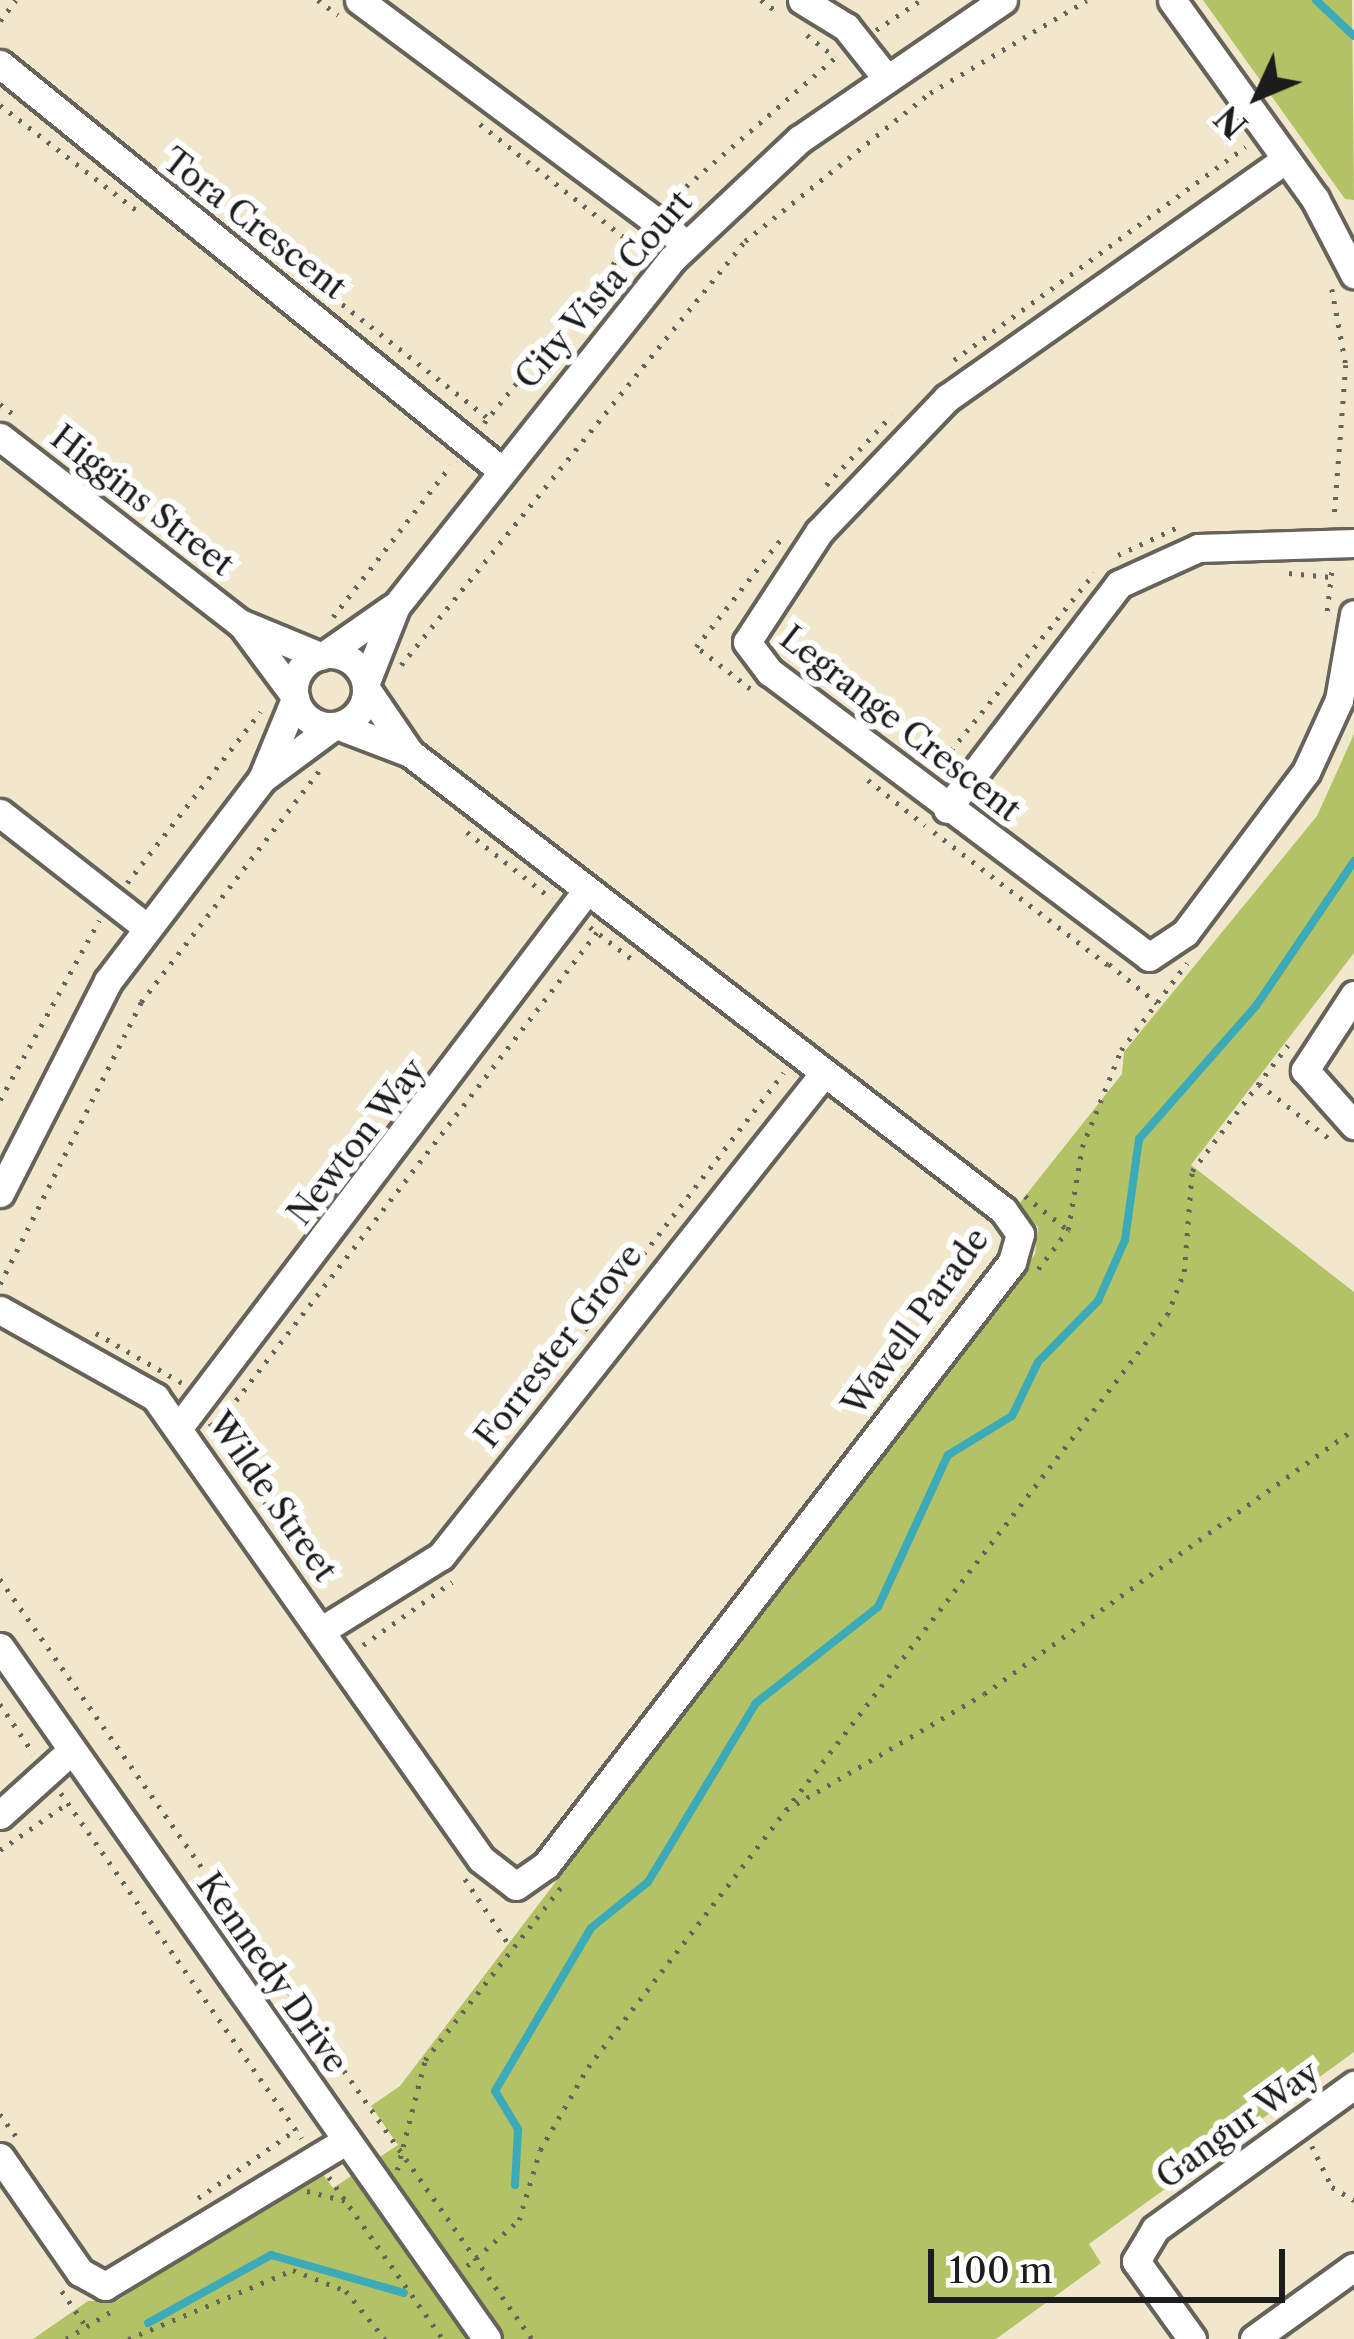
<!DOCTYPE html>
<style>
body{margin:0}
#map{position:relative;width:1354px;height:2339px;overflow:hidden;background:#f1e7cd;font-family:"Libre Caslon Text",serif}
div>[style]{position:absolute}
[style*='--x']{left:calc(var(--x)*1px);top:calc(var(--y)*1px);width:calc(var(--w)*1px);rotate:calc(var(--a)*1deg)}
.green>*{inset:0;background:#b2c264}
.stream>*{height:8px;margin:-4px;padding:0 4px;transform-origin:4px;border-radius:4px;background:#3baab9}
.path>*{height:4.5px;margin-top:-2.25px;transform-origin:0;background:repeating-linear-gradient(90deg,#67635a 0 3px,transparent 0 12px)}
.roads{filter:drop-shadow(3px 0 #67635a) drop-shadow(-3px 0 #67635a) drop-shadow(0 3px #67635a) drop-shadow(0 -3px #67635a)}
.minor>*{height:27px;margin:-13.5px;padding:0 13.5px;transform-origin:13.5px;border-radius:13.5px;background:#fff}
.minor>.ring{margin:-13.5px;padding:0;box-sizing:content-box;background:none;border:27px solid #fff;border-radius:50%}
span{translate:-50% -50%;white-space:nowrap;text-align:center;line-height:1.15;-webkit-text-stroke:12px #fff;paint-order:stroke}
.street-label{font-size:33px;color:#1c1c1c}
.north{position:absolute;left:1198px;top:36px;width:120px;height:120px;-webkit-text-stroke:9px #fff;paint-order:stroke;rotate:226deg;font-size:33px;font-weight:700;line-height:48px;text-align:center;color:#1c1c1c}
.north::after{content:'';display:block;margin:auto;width:42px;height:54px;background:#1c1c1c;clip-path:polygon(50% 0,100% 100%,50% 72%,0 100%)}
.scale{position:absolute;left:928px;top:2249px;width:357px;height:54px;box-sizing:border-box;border:6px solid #1c1c1c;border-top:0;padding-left:15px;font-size:36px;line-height:42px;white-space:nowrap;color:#1c1c1c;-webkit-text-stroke:9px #fff;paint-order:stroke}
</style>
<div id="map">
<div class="green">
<i style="clip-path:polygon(1203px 0,1352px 0,1354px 200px,1345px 199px)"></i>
<i style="clip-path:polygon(1354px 734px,1354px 953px,1191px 1165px,1354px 1292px,1354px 2052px,1089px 2244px,1101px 2263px,996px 2339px,33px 2339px,88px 2301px,117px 2301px,292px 2180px,320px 2170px,333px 2188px,398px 2145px,371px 2106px,400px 2086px,1035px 1254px,1038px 1227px,1018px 1205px,1122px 1074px,1124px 1052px,1317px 816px)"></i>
</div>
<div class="stream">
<i style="--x:1316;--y:0;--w:52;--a:43.5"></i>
<i style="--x:515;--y:2185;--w:56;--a:-86.9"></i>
<i style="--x:518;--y:2129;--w:44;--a:-121.2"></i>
<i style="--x:495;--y:2091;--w:189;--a:-59.5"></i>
<i style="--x:591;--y:1928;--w:73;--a:-38.9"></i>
<i style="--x:648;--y:1882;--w:209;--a:-58.9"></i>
<i style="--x:756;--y:1703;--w:155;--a:-38.2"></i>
<i style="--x:878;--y:1607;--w:167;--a:-65.3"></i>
<i style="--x:948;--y:1455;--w:75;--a:-31.4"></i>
<i style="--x:1012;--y:1416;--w:60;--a:-64.3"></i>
<i style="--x:1038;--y:1362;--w:86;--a:-45.5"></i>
<i style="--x:1098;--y:1301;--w:67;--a:-66.1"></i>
<i style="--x:1125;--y:1240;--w:102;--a:-82.1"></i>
<i style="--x:1139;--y:1139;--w:177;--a:-48.7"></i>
<i style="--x:1256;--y:1006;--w:175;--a:-55.9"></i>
<i style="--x:148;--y:2323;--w:141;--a:-28.9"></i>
<i style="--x:271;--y:2255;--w:138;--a:15.9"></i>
</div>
<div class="path">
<i style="--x:318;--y:0;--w:25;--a:37"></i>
<i style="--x:761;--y:0;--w:22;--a:36"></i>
<i style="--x:0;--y:21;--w:26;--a:-53"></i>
<i style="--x:876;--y:30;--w:54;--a:-33.7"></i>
<i style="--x:807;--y:35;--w:36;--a:38"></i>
<i style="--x:0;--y:105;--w:175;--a:37.6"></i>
<i style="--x:480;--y:124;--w:191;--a:38.2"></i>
<i style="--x:668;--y:202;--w:223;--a:-40.8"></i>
<i style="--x:314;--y:282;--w:221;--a:38"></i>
<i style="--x:1332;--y:289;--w:77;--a:79.6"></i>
<i style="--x:1346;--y:365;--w:156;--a:94.4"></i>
<i style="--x:954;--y:360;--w:361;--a:-36.2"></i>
<i style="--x:0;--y:404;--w:15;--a:37"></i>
<i style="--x:484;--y:423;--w:241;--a:-50.9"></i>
<i style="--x:826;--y:485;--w:96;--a:-46.7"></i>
<i style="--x:1118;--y:555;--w:66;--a:-25"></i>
<i style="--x:1289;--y:573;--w:42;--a:5.4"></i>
<i style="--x:1327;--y:611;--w:43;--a:-83.4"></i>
<i style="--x:333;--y:617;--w:192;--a:-52.2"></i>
<i style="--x:401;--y:665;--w:546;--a:-50.95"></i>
<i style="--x:745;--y:241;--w:237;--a:-38.7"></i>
<i style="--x:930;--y:93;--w:182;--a:-30.6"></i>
<i style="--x:750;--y:689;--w:68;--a:-142.1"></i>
<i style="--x:696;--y:647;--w:142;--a:-51.8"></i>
<i style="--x:936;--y:769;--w:252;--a:-51.1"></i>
<i style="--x:868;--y:780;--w:73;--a:38.3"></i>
<i style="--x:467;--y:832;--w:108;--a:38.2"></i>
<i style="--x:934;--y:832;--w:219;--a:37.4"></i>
<i style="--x:127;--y:883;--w:217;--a:-52.1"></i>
<i style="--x:590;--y:927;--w:54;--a:37.5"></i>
<i style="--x:1109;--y:964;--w:62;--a:39.1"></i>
<i style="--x:1259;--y:1084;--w:90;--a:37.8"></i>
<i style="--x:0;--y:1100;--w:205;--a:-61.1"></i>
<i style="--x:1025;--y:1196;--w:55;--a:38.3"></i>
<i style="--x:1038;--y:1269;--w:49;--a:-52.4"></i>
<i style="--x:1068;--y:1230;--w:84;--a:-80.4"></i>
<i style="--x:1082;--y:1147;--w:105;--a:-68.1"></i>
<i style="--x:1121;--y:1050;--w:109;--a:-52.8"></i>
<i style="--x:0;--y:1284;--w:315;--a:-63.4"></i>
<i style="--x:141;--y:1002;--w:295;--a:-52.4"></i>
<i style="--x:96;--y:1333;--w:102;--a:30.1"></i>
<i style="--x:570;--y:1349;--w:349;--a:-52.3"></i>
<i style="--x:210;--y:1423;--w:169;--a:55.4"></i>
<i style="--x:214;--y:1429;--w:627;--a:-52.38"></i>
<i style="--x:0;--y:1579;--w:928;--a:55.01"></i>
<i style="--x:363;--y:1645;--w:109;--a:-35.3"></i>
<i style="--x:0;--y:1704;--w:60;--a:55.8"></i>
<i style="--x:61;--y:1793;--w:421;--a:55.1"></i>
<i style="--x:786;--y:1810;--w:229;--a:-30.4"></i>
<i style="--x:984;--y:1694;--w:455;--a:-35.6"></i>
<i style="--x:0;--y:1850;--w:83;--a:-34.7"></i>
<i style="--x:465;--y:1879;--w:84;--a:56.1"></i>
<i style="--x:0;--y:2114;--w:27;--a:54"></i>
<i style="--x:1312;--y:2146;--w:46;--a:64"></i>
<i style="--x:1332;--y:2187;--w:26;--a:31"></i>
<i style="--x:397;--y:2170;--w:114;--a:-75.7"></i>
<i style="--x:425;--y:2060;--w:221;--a:-51.8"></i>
<i style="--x:329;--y:2177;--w:198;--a:54.9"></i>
<i style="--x:307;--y:2191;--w:40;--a:14.4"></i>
<i style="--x:198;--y:2198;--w:121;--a:-34.9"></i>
<i style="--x:467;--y:2266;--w:69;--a:-41.5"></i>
<i style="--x:519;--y:2220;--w:73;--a:-73.3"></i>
<i style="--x:540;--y:2150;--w:96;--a:-60"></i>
<i style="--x:588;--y:2067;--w:949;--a:-52.41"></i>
<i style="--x:1167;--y:1315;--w:46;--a:-68.4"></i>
<i style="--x:1184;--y:1272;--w:101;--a:-85.5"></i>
<i style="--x:1192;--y:1171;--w:158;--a:-52.7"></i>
<i style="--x:62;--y:2291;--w:42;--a:55.6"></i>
<i style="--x:66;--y:2339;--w:52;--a:-31.5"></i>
<i style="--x:128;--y:2339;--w:179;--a:-22.7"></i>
<i style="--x:293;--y:2270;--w:57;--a:21.6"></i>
<i style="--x:346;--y:2291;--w:62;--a:50.9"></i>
</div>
<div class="roads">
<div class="minor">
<i style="--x:359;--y:0;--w:408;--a:36.7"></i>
<i style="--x:802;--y:0;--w:52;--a:31.5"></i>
<i style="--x:846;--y:27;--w:61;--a:51.6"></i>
<i style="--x:1172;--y:0;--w:245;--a:54.3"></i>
<i style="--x:1315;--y:199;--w:85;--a:62.5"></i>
<i style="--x:0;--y:64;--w:645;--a:39.02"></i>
<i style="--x:1286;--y:159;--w:415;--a:144.8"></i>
<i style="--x:947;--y:398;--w:185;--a:133.7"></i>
<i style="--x:819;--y:532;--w:131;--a:123.2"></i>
<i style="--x:747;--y:642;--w:38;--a:53"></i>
<i style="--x:770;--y:672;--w:474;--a:36.9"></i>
<i style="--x:1149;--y:957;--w:43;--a:-33.7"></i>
<i style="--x:1185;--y:933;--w:201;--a:-53.1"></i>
<i style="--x:1306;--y:772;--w:79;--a:-65.4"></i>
<i style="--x:1339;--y:700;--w:87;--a:-80.1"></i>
<i style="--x:0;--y:437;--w:304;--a:37.8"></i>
<i style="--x:240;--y:623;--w:87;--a:22.4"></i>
<i style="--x:243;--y:626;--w:86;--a:53.5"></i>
<i class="ring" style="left:294px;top:654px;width:45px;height:45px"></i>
<i style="--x:326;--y:654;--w:80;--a:-34.9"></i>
<i style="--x:366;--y:682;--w:82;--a:-68.5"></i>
<i style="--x:396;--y:606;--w:443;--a:-51.5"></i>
<i style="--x:672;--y:259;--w:175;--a:-43.2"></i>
<i style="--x:800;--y:139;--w:246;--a:-34.4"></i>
<i style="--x:367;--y:690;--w:76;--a:55.7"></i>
<i style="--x:266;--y:776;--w:82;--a:-36.6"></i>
<i style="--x:947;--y:809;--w:283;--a:-52.6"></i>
<i style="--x:1119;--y:584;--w:87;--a:-24.5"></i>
<i style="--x:1198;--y:548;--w:156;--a:-1.8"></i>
<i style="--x:0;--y:813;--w:187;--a:38"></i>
<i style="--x:1354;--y:995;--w:90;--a:123.2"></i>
<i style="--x:1305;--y:1070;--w:74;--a:48.3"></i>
<i style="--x:0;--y:1193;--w:238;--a:-63"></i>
<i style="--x:108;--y:981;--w:254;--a:-52.7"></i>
<i style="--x:262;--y:779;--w:87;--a:-67.6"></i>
<i style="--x:0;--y:1310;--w:178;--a:29.3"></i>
<i style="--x:155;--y:1397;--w:565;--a:54.79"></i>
<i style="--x:481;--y:1859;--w:44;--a:37.6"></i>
<i style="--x:516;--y:1886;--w:37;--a:-35"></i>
<i style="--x:546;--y:1865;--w:762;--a:-52.3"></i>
<i style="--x:1012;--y:1262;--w:29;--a:-74"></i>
<i style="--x:1020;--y:1234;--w:29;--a:-125"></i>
<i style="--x:1003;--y:1210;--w:749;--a:-142.38"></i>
<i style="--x:410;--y:753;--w:76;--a:-159.2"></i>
<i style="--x:179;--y:1427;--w:674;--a:-52.77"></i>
<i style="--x:322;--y:1630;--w:140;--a:-31.9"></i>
<i style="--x:441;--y:1556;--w:616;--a:-51.59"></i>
<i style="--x:0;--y:1647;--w:846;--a:54.86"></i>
<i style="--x:0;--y:1815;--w:97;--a:-42.1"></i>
<i style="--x:0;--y:2157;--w:140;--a:55.2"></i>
<i style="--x:80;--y:2272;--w:29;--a:29"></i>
<i style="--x:105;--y:2286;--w:280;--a:-31.1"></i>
<i style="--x:1192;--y:2339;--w:96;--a:-125.7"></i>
<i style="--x:1136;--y:2261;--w:37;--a:-59"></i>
<i style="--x:1155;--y:2229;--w:246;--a:-35.9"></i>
<i style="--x:1254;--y:2339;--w:123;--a:-35.8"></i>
</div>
</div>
<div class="street-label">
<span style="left:254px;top:224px;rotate:38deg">Tora Crescent</span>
<span style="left:604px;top:290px;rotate:-49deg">City Vista Court</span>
<span style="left:142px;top:501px;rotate:38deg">Higgins Street</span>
<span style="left:900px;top:724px;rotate:38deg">Legrange Crescent</span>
<span style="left:357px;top:1142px;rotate:-52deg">Newton Way</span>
<span style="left:916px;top:1322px;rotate:-54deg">Wavell Parade</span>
<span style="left:559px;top:1346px;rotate:-52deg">Forrester Grove</span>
<span style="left:272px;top:1497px;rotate:55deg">Wilde Street</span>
<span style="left:272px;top:1973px;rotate:55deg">Kennedy Drive</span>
<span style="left:1238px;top:2125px;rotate:-36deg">Gangur Way</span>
</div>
<div class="north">N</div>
<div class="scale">100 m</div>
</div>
